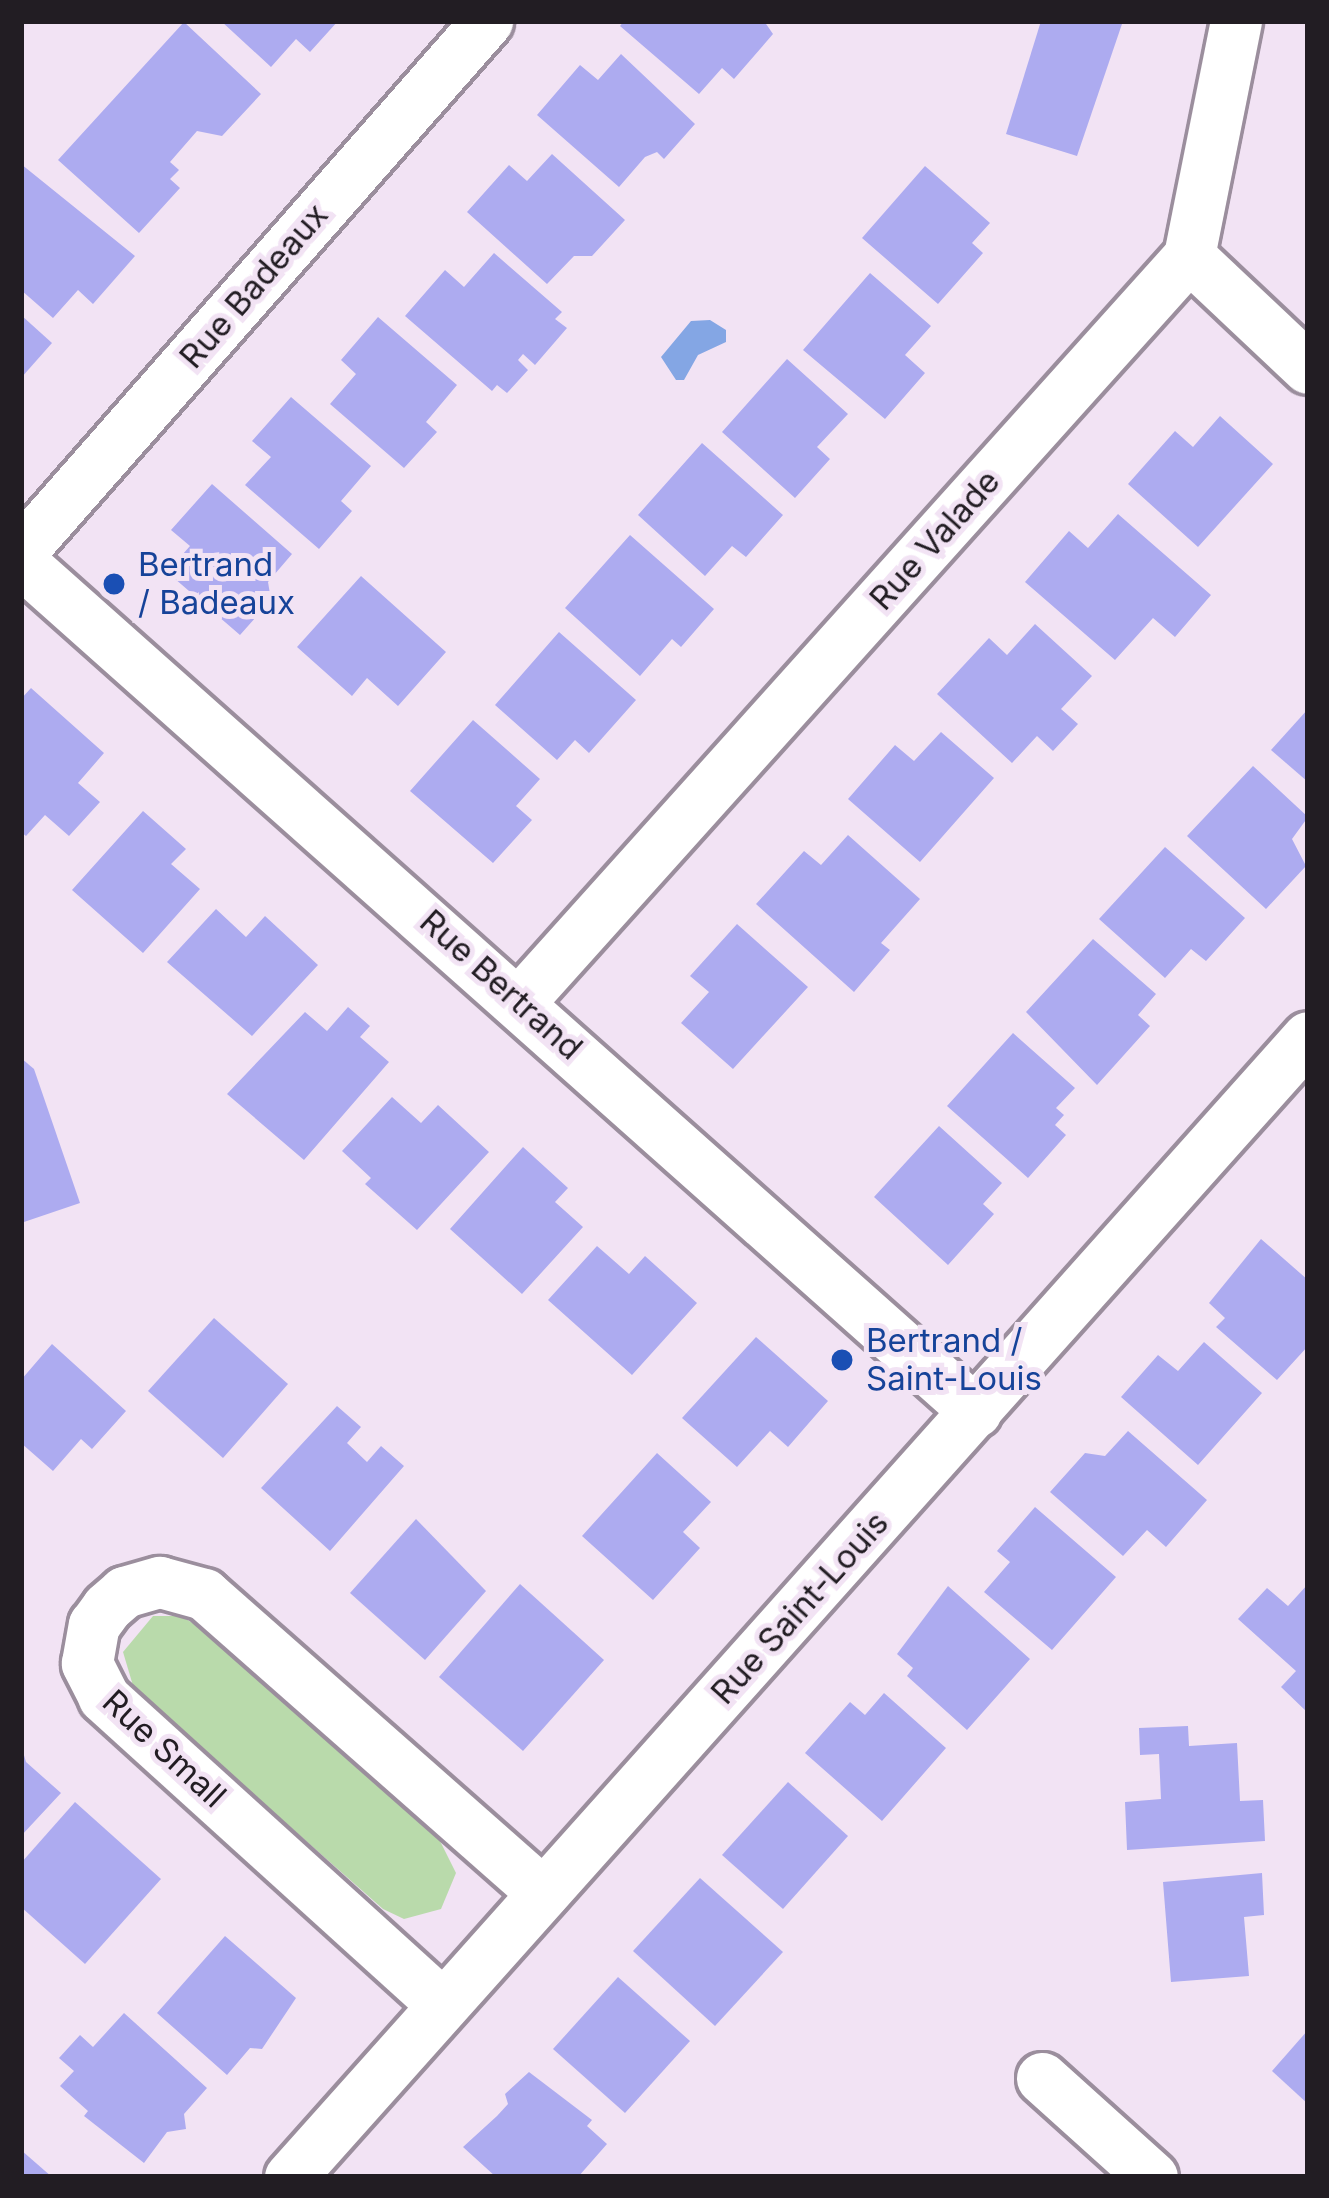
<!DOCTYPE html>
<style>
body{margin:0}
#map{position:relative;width:1329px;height:2198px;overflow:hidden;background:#f2e3f4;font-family:Inter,sans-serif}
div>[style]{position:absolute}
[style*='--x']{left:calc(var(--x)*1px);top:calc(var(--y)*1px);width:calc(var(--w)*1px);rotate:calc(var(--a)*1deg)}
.green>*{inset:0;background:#b9daab}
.water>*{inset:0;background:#84a6e4}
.building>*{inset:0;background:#adabf0}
.roads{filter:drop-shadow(3px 0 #9b8e9d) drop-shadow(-3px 0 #9b8e9d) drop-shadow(0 3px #9b8e9d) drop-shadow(0 -3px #9b8e9d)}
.minor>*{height:51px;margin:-25.5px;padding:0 25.5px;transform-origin:25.5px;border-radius:25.5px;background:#fff}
.dots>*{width:33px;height:33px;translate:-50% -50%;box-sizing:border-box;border:6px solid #f2e3f4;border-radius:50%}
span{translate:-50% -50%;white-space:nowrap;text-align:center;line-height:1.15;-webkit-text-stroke:10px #f2e3f4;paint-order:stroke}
.street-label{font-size:33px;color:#221d23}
.transit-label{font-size:33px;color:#164399}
.left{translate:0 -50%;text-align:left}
.frame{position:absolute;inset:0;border:24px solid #221d23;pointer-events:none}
</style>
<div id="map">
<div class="green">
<i style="clip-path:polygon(153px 1616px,181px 1616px,204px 1630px,440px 1841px,456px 1873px,441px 1909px,404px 1919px,383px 1909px,134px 1689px,123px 1652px)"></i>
</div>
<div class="water">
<i style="clip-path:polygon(710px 320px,726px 330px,726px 342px,698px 355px,684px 380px,676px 380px,661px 357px,691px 321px)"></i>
</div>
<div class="building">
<i style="clip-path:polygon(221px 21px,338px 21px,310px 52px,296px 39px,271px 67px)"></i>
<i style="clip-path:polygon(624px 21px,764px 21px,773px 34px,734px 79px,722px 68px,699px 94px,620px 26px)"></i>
<i style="clip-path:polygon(1041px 21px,1123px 21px,1077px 156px,1006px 134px)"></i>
<i style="clip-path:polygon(184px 22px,261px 94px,222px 136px,197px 131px,170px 162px,179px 170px,170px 179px,180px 188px,139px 233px,58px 160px)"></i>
<i style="clip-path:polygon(621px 54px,695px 124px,664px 159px,657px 152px,645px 157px,619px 187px,537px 115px,580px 65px,598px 80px)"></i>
<i style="clip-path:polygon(552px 154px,625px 220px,592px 256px,574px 256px,547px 284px,467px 212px,509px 165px,527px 181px)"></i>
<i style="clip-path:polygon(21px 164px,135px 256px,93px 304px,78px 290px,53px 318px,21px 290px)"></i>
<i style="clip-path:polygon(925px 166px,990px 223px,972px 243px,983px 253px,938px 304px,862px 238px)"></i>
<i style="clip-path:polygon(494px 253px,562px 312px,555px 319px,567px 328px,535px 365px,523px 354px,518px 360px,528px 370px,507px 393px,497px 385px,492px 391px,405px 316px,445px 270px,464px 287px)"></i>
<i style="clip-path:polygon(870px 273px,931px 326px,905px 355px,925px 373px,885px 419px,803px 350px)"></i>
<i style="clip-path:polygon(21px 315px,52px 343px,21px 378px)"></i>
<i style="clip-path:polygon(378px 317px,457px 385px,426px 422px,437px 432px,404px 468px,330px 404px,356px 374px,341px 360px)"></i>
<i style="clip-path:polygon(787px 359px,848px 414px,817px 447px,830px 459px,795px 498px,722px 432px)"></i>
<i style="clip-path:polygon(291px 397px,371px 466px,341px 501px,352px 511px,319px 549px,245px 485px,271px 457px,252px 441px)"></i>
<i style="clip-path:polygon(1220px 416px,1273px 464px,1198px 547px,1128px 484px,1175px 431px,1193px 447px)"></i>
<i style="clip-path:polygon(702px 443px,783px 515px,746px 557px,732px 546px,705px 576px,638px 515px)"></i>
<i style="clip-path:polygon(212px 484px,292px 554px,268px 582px,271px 600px,240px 635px,167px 572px,190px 546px,171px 530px)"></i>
<i style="clip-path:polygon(1118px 514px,1211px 595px,1175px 637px,1153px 618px,1115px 660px,1025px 582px,1069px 531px,1088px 548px)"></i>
<i style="clip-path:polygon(630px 535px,714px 609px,681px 647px,672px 639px,640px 676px,565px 608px)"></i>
<i style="clip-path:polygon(361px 576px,446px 652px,398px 706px,367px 678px,352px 696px,297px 647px)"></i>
<i style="clip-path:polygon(1035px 624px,1092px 676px,1061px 709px,1078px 724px,1053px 751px,1037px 736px,1012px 763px,937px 694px,989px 638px,1007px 655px)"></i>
<i style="clip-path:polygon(559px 632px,636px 700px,589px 753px,575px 740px,557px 760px,495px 705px)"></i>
<i style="clip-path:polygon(31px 688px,104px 753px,78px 783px,100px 802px,69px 836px,45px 815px,26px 836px,21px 832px,21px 699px)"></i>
<i style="clip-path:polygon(1308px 709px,1308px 782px,1271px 750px)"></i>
<i style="clip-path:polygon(473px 720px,540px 779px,516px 806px,532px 820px,493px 863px,410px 791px)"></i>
<i style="clip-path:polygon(941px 732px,994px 778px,920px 862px,848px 799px,895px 745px,914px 761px)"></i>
<i style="clip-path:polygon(1253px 766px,1308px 817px,1292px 839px,1306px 866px,1266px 909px,1187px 836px)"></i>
<i style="clip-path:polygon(143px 811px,186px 849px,171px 864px,200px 889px,143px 953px,72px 890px)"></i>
<i style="clip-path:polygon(848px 835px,920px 899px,881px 943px,890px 950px,854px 992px,756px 904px,804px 851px,821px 865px)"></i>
<i style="clip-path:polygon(1165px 847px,1245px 918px,1206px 961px,1191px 949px,1165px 978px,1099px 919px)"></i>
<i style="clip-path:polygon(216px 909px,246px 937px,265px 916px,318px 965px,252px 1036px,167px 962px)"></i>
<i style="clip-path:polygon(737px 924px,808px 987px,733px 1069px,681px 1023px,709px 992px,690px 976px)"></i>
<i style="clip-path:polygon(1093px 939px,1156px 994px,1138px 1015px,1150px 1026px,1097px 1085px,1026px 1012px)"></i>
<i style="clip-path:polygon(348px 1007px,370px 1026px,360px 1037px,389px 1062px,304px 1160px,227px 1094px,305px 1012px,327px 1031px)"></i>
<i style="clip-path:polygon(1013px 1033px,1075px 1088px,1056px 1108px,1064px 1115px,1055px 1125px,1066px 1135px,1028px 1178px,947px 1106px)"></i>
<i style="clip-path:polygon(21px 1058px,34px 1069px,80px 1203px,21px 1223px)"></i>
<i style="clip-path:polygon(392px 1097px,421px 1123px,438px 1105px,489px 1152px,417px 1230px,365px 1184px,371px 1178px,342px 1151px)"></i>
<i style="clip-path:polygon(939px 1126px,1002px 1183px,983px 1204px,994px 1214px,948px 1265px,874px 1197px)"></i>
<i style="clip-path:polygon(523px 1147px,568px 1188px,555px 1202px,583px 1227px,522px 1294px,450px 1229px)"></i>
<i style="clip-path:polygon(1261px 1239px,1308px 1280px,1308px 1346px,1277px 1380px,1216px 1327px,1225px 1318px,1209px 1303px)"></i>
<i style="clip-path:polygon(597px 1246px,629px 1274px,645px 1256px,697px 1303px,632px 1375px,548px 1300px)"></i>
<i style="clip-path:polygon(214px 1318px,288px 1384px,223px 1458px,148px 1391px)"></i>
<i style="clip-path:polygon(756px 1337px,828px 1401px,788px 1447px,770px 1431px,737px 1467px,682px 1418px)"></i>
<i style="clip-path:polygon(1204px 1342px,1262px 1393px,1198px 1465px,1121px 1397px,1158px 1355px,1178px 1371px)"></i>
<i style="clip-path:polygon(52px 1344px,126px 1411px,92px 1449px,81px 1439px,53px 1471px,21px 1443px,21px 1380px)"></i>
<i style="clip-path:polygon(337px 1406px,361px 1427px,347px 1443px,367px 1462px,381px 1446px,404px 1466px,330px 1551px,261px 1488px)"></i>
<i style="clip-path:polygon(1128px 1431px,1207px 1500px,1166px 1547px,1147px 1530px,1123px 1556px,1050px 1492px,1085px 1453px,1105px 1456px)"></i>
<i style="clip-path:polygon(657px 1453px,711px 1502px,683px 1532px,700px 1548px,653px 1600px,582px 1536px)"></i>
<i style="clip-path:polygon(1035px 1507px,1116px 1577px,1052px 1650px,984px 1592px,1010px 1562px,997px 1551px)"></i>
<i style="clip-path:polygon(416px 1519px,486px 1591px,425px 1660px,350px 1593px)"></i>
<i style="clip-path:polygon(520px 1584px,604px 1660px,523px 1751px,439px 1677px)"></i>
<i style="clip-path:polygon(1308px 1584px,1308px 1713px,1281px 1687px,1296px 1671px,1238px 1619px,1267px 1588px,1288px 1606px)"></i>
<i style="clip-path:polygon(948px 1586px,1030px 1659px,967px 1730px,907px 1676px,913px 1668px,897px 1654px)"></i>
<i style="clip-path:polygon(884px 1693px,946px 1748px,882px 1821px,805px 1753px,850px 1702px,865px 1715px)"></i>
<i style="clip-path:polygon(1188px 1726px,1189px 1746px,1237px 1743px,1240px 1801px,1263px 1800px,1265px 1841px,1127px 1850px,1125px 1802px,1161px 1799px,1159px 1754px,1140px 1755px,1139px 1728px)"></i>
<i style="clip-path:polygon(21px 1745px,26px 1762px,61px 1793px,21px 1836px)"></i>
<i style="clip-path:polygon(788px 1782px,848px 1836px,783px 1909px,722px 1855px)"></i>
<i style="clip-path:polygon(75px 1802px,161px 1879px,85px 1964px,21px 1907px,21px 1863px)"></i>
<i style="clip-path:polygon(1262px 1873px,1264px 1915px,1244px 1917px,1249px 1976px,1171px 1982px,1163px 1882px)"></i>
<i style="clip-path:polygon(700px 1878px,783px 1952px,715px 2026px,633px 1951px)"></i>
<i style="clip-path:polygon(225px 1936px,296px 1998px,262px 2049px,250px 2048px,227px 2075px,157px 2013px)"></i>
<i style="clip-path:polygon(618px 1977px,690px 2041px,625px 2113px,553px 2049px)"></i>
<i style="clip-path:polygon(124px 2013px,207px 2088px,184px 2114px,186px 2129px,167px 2132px,144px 2163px,84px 2116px,88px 2111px,60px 2086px,74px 2071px,59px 2058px,80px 2035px,93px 2047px)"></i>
<i style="clip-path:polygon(1308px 2030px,1308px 2104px,1272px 2071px)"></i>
<i style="clip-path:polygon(529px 2072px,592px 2120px,587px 2126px,607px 2144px,578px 2177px,496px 2177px,463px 2147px,497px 2116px,508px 2104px,505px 2094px)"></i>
<i style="clip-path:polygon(21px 2150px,52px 2177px,21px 2177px)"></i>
</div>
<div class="roads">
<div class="minor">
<i style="--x:1189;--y:256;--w:163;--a:43.3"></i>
<i style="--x:21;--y:551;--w:706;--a:-48.68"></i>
<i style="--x:21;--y:562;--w:1278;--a:41.67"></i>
<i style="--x:520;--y:1001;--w:1001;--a:-48.08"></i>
<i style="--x:1189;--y:256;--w:240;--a:-78.7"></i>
<i style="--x:442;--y:2004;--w:457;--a:-137.8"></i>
<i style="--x:104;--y:1697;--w:38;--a:-117"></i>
<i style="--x:87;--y:1663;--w:39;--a:-80"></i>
<i style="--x:94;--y:1625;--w:22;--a:-54"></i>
<i style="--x:107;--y:1607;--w:23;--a:-41"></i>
<i style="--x:124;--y:1592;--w:37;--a:-16"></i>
<i style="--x:160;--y:1582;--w:46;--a:15.3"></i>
<i style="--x:204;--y:1594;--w:452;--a:41.4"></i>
<i style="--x:1042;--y:2078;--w:148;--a:42"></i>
<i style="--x:290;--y:2177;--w:1528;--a:-48.24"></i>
</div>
</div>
<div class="dots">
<i style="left:114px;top:584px;background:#1a4fb4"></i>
<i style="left:842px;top:1360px;background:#1a4fb4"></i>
</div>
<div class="street-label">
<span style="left:254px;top:286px;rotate:-49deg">Rue Badeaux</span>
<span style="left:935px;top:540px;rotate:-48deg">Rue Valade</span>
<span style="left:501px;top:985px;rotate:42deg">Rue Bertrand</span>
<span style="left:800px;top:1608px;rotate:-48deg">Rue Saint-Louis</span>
<span style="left:164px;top:1749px;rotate:43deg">Rue Small</span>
</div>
<div class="transit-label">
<span class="left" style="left:138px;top:584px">Bertrand<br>/ Badeaux</span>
<span class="left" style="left:866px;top:1360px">Bertrand /<br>Saint-Louis</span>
</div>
<div class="frame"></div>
</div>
